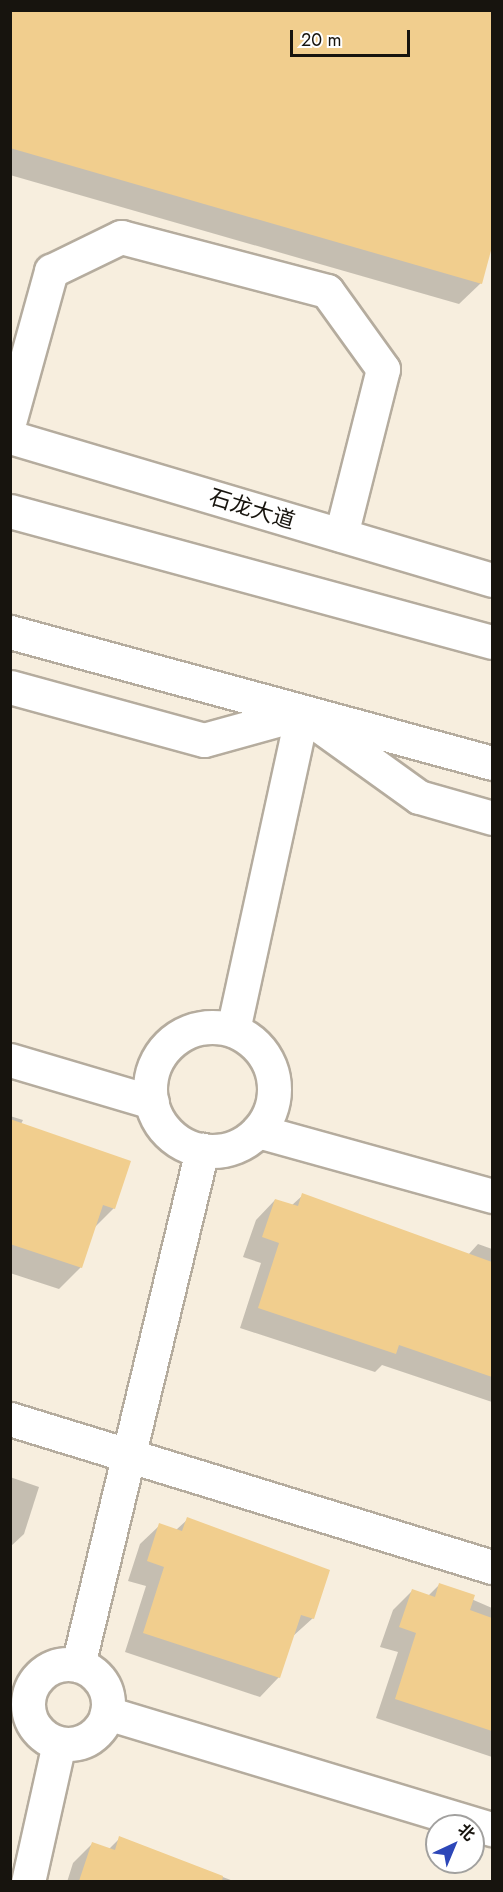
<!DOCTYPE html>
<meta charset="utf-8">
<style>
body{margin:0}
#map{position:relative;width:503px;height:1892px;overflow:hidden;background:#f7eede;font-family:Jost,"Noto Sans SC",sans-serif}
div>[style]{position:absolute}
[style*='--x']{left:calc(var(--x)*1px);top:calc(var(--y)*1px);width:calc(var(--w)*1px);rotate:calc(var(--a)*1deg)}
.shadow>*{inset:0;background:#0003}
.building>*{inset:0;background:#f1ce8e}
.roads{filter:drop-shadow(2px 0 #b5ac9e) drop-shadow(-2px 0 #b5ac9e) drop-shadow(0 2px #b5ac9e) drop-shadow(0 -2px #b5ac9e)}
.minor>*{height:33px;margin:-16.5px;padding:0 16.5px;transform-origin:16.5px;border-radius:16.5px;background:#fff}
.minor>.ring{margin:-16.5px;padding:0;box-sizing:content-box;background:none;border:33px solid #fff;border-radius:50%}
.major>*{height:33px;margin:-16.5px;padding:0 16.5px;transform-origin:16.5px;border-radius:16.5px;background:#fff}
span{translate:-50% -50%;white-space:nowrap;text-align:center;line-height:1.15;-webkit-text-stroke:5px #fff;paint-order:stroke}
.street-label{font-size:22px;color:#17140e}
.frame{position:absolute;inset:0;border:12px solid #17140e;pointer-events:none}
.north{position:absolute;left:425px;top:1814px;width:60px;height:60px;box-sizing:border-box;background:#fff;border:2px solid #a2a19f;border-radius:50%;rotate:44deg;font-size:16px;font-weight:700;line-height:24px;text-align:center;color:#17140e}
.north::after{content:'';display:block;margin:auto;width:21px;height:27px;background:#2d47b8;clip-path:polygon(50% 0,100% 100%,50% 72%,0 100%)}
.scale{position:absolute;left:290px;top:30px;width:120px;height:27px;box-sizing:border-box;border:3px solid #17140e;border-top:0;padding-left:8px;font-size:18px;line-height:21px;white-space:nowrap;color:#17140e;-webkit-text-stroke:4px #fff;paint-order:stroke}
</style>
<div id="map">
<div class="shadow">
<i style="clip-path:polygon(10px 10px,492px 10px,492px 241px,481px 283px,459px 304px,10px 175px)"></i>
<i style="clip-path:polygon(10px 1116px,23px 1120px,21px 1124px,114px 1208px,93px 1229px,81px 1267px,59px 1289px,10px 1273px)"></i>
<i style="clip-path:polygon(303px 1195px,468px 1255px,478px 1244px,492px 1249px,492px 1402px,382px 1365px,375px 1372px,240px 1328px,261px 1263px,243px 1257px,256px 1220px,275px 1200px,291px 1206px)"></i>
<i style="clip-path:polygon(10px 1477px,39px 1487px,24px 1534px,10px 1547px)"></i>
<i style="clip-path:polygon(188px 1519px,313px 1618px,292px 1637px,279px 1677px,260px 1697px,125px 1652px,146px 1586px,128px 1581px,140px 1544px,160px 1525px,176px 1530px)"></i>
<i style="clip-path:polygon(439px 1585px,492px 1608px,492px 1757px,376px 1718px,398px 1652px,380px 1647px,393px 1610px,412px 1591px,428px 1596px)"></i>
<i style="clip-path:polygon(120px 1838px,236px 1882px,67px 1882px,73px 1863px,92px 1844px,109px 1849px)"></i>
</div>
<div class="building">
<i style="clip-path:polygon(10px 10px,492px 10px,492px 247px,482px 284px,10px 148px)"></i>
<i style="clip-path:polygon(10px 1119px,131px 1161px,115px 1209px,103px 1205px,82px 1268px,10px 1244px)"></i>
<i style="clip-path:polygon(302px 1193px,492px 1262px,492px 1377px,399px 1345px,396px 1354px,258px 1308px,279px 1243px,262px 1237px,275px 1199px,298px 1206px)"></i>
<i style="clip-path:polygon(187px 1517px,330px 1570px,314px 1619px,301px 1615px,280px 1678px,143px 1633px,164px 1567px,147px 1561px,159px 1523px,182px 1531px)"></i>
<i style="clip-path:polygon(439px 1583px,475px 1595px,470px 1610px,492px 1618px,492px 1731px,395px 1699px,416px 1633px,399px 1627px,412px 1589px,435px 1597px)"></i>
<i style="clip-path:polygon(119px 1836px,223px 1876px,222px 1881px,79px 1881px,92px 1842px,115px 1850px)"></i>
</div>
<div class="roads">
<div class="minor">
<i style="--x:10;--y:419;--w:154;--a:-74.5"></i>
<i style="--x:51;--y:271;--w:78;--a:-25.9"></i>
<i style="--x:121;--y:237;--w:213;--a:14.7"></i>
<i style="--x:327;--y:291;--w:96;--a:54.3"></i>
<i style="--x:383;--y:369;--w:171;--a:104.2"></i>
<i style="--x:10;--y:437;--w:503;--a:16.52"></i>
<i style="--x:10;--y:687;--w:201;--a:15.3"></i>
<i style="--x:204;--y:740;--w:102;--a:-15.4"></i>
<i style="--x:302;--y:713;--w:144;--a:35.7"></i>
<i style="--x:419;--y:797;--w:76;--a:16"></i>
<i class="ring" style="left:150px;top:1027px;width:91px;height:91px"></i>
<i style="--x:233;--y:1030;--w:324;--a:-77.7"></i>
<i style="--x:10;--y:1060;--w:148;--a:16.5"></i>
<i style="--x:258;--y:1131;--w:243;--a:15.5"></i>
<i style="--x:10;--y:1419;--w:504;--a:17.07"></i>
<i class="ring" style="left:28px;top:1664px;width:47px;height:47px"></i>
<i style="--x:78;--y:1665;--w:530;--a:-76.46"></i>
<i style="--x:107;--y:1713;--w:402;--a:16.8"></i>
<i style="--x:28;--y:1882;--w:142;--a:-77.4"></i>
</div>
<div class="major">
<i style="--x:10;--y:511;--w:499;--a:15.2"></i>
<i style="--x:10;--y:632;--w:499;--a:15.2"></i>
</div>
</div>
<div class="street-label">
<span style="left:252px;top:509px;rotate:17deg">石龙大道</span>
</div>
<div class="frame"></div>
<div class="north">北</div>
<div class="scale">20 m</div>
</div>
